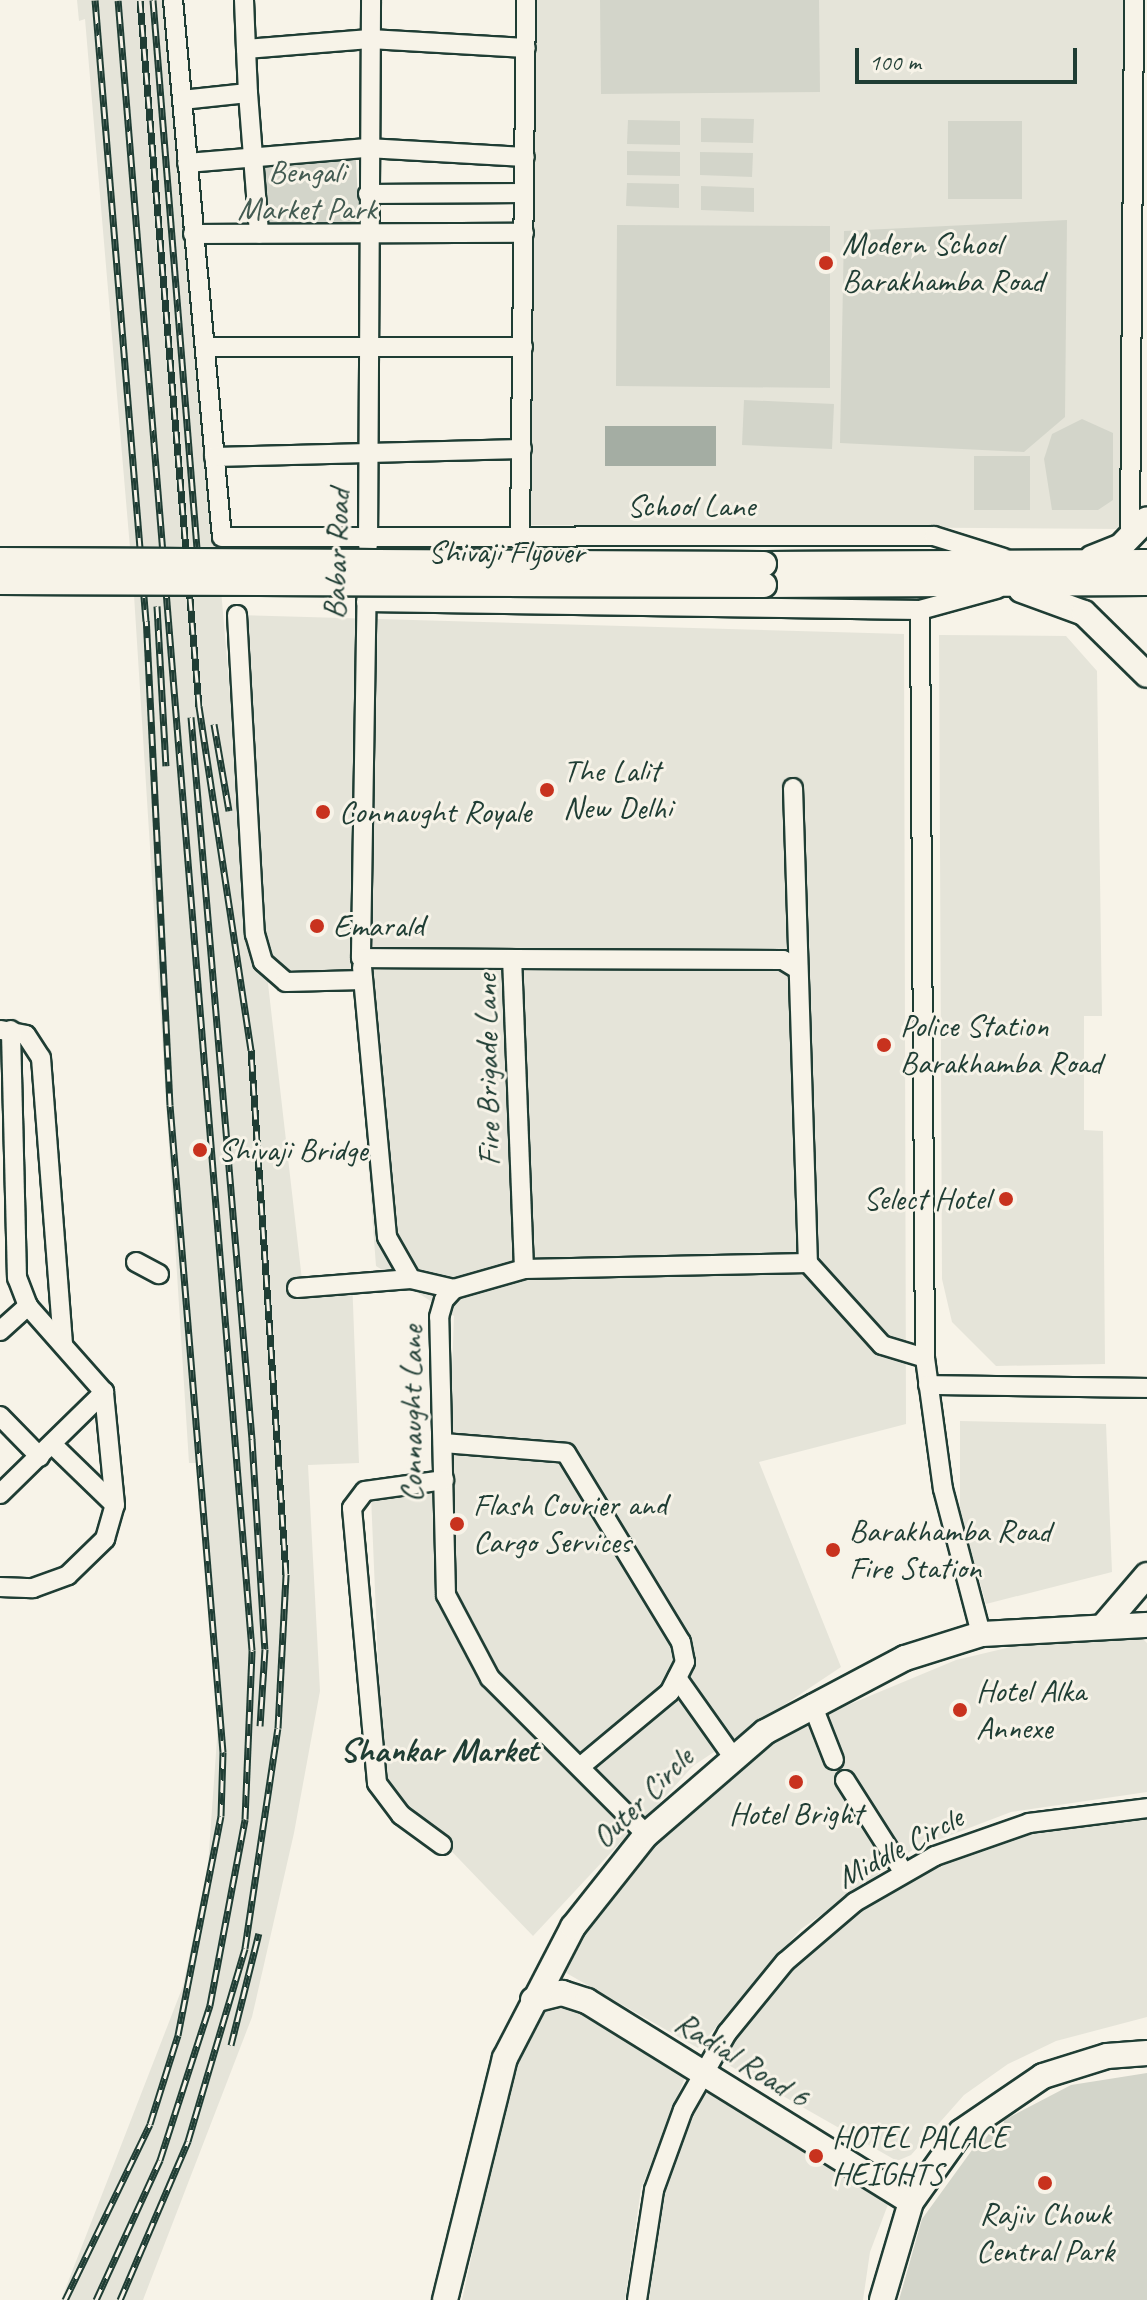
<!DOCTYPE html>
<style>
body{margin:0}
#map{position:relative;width:1147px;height:2300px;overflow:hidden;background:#f7f3e8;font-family:Caveat,sans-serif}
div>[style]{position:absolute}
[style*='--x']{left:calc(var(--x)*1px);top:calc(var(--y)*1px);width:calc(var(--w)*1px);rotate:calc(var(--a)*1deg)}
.built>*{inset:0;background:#e5e4d9}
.green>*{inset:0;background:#d3d5ca}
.water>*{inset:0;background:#a4ada3}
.roads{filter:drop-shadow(2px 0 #1f3d34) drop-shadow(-2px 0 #1f3d34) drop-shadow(0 2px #1f3d34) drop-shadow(0 -2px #1f3d34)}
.street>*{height:18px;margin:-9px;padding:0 9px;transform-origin:9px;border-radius:9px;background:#f7f3e8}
.secondary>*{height:24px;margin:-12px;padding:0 12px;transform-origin:12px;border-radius:12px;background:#f7f3e8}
.rail>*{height:7px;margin-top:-3.5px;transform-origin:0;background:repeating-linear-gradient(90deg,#f7f3e8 0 12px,#1f3d34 0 24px);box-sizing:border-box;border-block:2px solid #1f3d34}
.bridges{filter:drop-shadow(2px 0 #1f3d34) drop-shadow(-2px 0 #1f3d34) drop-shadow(0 2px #1f3d34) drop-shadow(0 -2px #1f3d34)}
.secondary-bridge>*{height:24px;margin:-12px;padding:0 12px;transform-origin:12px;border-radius:12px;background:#f7f3e8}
.dots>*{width:22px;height:22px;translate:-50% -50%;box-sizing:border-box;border:4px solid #f7f3e8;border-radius:50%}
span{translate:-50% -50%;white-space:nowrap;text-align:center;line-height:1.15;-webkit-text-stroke:6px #f7f3e8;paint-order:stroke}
.park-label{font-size:32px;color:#435b52}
.poi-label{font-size:32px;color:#1f3d34}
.left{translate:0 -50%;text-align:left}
.right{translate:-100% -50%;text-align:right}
.street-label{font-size:32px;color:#1f3d34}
.neighbourhood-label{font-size:34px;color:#1f3d34;font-weight:700}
.scale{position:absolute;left:855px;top:48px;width:222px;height:36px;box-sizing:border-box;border:4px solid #1f3d34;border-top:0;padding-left:10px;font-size:24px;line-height:28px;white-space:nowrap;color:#1f3d34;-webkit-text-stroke:6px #f7f3e8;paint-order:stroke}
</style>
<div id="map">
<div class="built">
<i style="clip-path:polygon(77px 0,170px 0,248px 902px,259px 905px,302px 1280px,352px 1278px,359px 1463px,308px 1465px,320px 1691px,294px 1833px,252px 2017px,143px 2300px,61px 2300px,183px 1986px,208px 1865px,220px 1697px,201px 1463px,189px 1463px,134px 595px,85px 19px,79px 21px)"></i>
<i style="clip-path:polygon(532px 0,1124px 0,1123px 529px,527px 525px)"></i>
<i style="clip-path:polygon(235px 615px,904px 634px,906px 1424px,759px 1462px,841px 1667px,693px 1766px,644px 1820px,499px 1679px,453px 1590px,446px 1542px,454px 1316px,376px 1266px,354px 977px,287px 978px,269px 962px)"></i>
<i style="clip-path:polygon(939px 635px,1066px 636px,1097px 671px,1102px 1016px,1084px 1016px,1084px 1130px,1103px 1131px,1105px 1364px,996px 1366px,952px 1322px,942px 1279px)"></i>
<i style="clip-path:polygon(960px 1421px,1106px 1424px,1112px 1572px,986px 1604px,960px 1512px)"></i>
<i style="clip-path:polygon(434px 1492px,440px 1597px,461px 1644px,488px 1686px,631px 1831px,533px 1936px,383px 1780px,371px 1496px)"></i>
<i style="clip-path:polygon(1138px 1634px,1147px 1643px,1147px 1792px,1011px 1812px,914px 1849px,801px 1929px,698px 2048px,561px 1970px,580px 1925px,629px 1864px,746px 1761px,812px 1720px,956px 1660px,1032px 1642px)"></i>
<i style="clip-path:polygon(1147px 1813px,1147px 2017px,1056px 2041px,1008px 2064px,964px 2095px,911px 2155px,897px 2161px,718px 2059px,755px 2005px,827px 1931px,913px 1873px,1009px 1833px)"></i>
<i style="clip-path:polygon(560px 2000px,689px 2067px,641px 2189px,625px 2300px,462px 2300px,512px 2073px,536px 2013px)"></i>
<i style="clip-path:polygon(712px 2072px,898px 2178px,870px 2252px,863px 2300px,647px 2300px,663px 2189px)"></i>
</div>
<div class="green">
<i style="clip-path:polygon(600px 0,819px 0,820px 92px,601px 94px)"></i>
<i style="clip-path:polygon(701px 118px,754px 119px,753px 143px,701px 142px)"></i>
<i style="clip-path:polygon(628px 120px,680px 121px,680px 145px,627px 144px)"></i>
<i style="clip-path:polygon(948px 121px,1022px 121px,1022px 199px,948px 199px)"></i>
<i style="clip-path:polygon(355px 141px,360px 243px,254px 240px,246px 146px)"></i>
<i style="clip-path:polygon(627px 151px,680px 152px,680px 176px,627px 175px)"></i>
<i style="clip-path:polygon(700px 152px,753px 153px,752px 177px,700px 175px)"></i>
<i style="clip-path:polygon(627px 183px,679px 184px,679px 208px,626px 206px)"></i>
<i style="clip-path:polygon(701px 186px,754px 188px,754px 212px,701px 210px)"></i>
<i style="clip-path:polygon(1067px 220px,1065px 417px,1024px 452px,840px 443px,844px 231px)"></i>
<i style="clip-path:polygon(617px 225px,830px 226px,830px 388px,616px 386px)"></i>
<i style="clip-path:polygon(744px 400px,834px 404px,832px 449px,742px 445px)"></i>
<i style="clip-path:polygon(1082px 419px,1113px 433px,1113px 500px,1098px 510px,1052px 510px,1044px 459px,1052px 434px)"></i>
<i style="clip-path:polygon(974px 456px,1030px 456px,1030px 510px,974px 510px)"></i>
<i style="clip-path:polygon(1147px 2073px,1147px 2300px,899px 2300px,922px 2219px,980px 2139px,991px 2130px,1002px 2136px,1004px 2120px,1071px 2085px)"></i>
</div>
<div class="water">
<i style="clip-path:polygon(605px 426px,716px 426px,716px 466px,605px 466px)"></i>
</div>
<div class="roads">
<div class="street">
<i style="--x:173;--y:0;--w:539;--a:84.79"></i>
<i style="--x:222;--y:537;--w:712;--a:-0.08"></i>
<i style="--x:934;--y:536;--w:73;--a:17.4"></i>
<i style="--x:244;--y:0;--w:49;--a:87.7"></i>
<i style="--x:248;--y:93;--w:141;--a:85.5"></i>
<i style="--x:182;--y:100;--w:66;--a:-6.1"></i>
<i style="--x:248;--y:93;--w:44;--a:-92.6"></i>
<i style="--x:246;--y:49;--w:124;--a:-4.6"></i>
<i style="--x:370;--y:39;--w:156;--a:3.3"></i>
<i style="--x:187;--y:163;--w:181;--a:-4.8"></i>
<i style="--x:367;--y:148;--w:158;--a:3.3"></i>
<i style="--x:368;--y:194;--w:156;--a:-0.4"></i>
<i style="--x:193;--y:234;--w:331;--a:-0.2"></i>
<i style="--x:206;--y:347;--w:317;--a:0"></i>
<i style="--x:214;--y:457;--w:308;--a:-1.5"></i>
<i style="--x:520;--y:535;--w:535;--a:-89.36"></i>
<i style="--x:1130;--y:539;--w:539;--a:-89.57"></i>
<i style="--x:368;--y:545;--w:545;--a:-89.68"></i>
<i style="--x:367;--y:571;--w:387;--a:90.9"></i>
<i style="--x:361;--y:958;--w:151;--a:0.4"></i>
<i style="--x:366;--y:602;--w:554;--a:0.83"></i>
<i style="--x:920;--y:610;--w:80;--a:-15.3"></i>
<i style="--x:920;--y:610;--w:748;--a:89.62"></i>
<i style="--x:925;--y:1358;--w:132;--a:82.2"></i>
<i style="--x:943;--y:1489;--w:150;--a:75.3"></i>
<i style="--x:237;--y:615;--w:320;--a:86.8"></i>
<i style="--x:255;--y:934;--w:29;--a:74"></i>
<i style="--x:263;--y:962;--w:30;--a:41"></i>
<i style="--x:286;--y:982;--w:77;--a:-1.5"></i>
<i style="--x:793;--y:788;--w:475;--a:88.2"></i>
<i style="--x:362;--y:967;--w:271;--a:84.7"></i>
<i style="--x:387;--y:1237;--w:48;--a:60.3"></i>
<i style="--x:411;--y:1279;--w:44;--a:13.1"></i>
<i style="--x:1;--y:1030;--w:25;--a:11"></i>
<i style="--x:26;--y:1035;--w:27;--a:57"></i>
<i style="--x:41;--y:1058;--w:287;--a:85.6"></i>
<i style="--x:136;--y:1262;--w:26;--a:28"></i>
<i style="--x:524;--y:1269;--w:310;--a:-92.2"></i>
<i style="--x:512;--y:959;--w:271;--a:0.2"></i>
<i style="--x:783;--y:960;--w:15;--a:32"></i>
<i style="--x:297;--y:1288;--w:114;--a:-4.5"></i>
<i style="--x:0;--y:1331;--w:38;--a:-42"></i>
<i style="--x:928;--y:1385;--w:219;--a:0.8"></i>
<i style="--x:0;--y:1416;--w:57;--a:45.7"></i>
<i style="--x:443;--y:1443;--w:123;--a:4.6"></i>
<i style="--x:566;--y:1453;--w:221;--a:58.7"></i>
<i style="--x:681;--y:1642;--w:20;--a:79"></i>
<i style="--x:685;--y:1662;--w:34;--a:117"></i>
<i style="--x:670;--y:1692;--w:117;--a:140.2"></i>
<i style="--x:53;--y:1445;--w:86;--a:44.1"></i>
<i style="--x:0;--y:1494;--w:146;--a:-44.4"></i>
<i style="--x:0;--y:1587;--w:33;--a:2"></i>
<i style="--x:33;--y:1588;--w:37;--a:-20"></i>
<i style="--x:68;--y:1575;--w:52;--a:-44.2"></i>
<i style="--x:105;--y:1539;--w:35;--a:-74"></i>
<i style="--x:115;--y:1505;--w:114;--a:-95.6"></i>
<i style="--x:104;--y:1392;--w:115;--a:-131.5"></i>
<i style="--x:28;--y:1306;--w:30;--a:-111"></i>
<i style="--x:17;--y:1278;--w:248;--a:-91.4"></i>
<i style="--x:677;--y:1678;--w:97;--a:54.7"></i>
<i style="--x:812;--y:1704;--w:60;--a:68.6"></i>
<i style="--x:845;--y:1780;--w:110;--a:57.6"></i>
<i style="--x:646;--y:1834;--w:221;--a:-135"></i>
<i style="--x:490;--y:1678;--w:94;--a:-117.9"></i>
<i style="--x:446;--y:1595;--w:278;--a:-91.4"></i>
<i style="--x:439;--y:1317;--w:18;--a:-74"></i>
<i style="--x:444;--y:1300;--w:15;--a:-48"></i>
<i style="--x:454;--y:1289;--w:73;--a:-15.9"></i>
<i style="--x:524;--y:1269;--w:284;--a:-1.2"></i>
<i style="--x:808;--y:1263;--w:110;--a:47.9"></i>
<i style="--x:882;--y:1345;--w:45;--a:16.8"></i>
<i style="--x:442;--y:1845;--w:51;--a:-143.8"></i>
<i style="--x:401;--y:1815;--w:40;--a:-127"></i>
<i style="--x:377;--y:1783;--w:276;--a:-95.2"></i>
<i style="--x:352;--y:1508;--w:21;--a:-53"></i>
<i style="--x:365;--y:1491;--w:80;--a:-7.9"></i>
<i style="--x:637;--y:2300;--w:111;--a:-81.2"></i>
<i style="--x:654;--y:2190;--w:85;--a:-70.1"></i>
<i style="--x:683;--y:2110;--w:89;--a:-60.3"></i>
<i style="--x:727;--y:2033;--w:92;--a:-50.8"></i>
<i style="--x:785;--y:1962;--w:92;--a:-40.6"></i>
<i style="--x:855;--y:1902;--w:92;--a:-29.9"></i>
<i style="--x:935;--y:1856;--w:100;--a:-19.3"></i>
<i style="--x:1029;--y:1823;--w:119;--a:-7.2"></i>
</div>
<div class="secondary">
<i style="--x:1092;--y:558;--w:31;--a:-22"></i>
<i style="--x:1121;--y:546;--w:37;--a:-46"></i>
<i style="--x:764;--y:564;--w:383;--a:-0.3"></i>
<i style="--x:764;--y:585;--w:383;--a:-0.3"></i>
<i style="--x:1021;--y:590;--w:67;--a:20.1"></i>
<i style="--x:1084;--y:613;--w:88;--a:44.5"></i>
<i style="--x:1106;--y:1623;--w:63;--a:-49.5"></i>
<i style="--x:533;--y:2000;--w:30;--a:-14"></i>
<i style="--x:562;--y:1993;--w:26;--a:18"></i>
<i style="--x:587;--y:2001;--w:381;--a:31.8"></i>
<i style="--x:445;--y:2300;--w:249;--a:-76.1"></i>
<i style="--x:505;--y:2058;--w:148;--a:-62.6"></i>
<i style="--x:573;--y:1927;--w:117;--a:-51.6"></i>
<i style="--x:646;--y:1835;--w:157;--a:-40.9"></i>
<i style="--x:765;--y:1732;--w:158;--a:-27.9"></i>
<i style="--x:905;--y:1658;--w:80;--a:-17.5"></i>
<i style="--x:981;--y:1634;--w:166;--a:-3.1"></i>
<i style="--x:882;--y:2300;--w:102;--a:-73.5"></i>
<i style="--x:911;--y:2202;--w:86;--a:-54.5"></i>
<i style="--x:961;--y:2132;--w:99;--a:-34.3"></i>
<i style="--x:1043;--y:2076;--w:67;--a:-17.4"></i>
<i style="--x:1107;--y:2056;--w:40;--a:-4.3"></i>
</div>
</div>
<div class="rail">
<i style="--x:153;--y:0;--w:575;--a:85.41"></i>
<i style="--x:157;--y:606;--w:160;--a:86.8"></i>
<i style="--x:191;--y:717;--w:725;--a:85.17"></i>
<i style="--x:252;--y:1439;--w:210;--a:86.5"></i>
<i style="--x:265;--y:1649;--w:77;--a:93.7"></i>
<i style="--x:214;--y:724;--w:88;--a:80.2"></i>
<i style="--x:231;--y:2045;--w:115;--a:-76"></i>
<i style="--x:65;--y:2300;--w:195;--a:-64.2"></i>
<i style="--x:150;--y:2124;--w:93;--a:-72.5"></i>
<i style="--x:178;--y:2035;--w:223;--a:-78.9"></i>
<i style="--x:221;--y:1816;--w:64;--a:-88.2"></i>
<i style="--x:223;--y:1752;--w:649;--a:-94.68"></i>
<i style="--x:170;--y:1105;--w:485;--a:-92.8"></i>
<i style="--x:146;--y:621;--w:623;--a:-94.69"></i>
<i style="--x:96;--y:2300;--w:154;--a:-65.4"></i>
<i style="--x:160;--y:2160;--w:163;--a:-72.1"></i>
<i style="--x:210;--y:2005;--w:189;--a:-79.3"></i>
<i style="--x:245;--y:1819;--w:169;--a:-87.6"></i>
<i style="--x:252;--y:1650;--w:1655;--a:-94.64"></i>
<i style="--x:120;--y:2300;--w:173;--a:-66.8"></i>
<i style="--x:188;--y:2141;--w:201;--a:-73.5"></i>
<i style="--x:245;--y:1948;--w:222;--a:-81.5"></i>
<i style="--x:278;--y:1728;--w:154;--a:-87"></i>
<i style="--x:286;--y:1574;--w:525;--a:-93.82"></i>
<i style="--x:251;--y:1050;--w:348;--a:-98.6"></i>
<i style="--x:199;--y:706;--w:708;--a:-94.78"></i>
</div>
<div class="bridges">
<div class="secondary-bridge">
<i style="--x:0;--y:560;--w:764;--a:0.3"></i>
<i style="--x:0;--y:582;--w:764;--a:0.22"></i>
</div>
</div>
<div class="dots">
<i style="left:826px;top:263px;background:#c8321e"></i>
<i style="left:547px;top:790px;background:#c8321e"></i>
<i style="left:323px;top:812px;background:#c8321e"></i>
<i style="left:317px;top:926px;background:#c8321e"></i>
<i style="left:884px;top:1045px;background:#c8321e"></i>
<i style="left:200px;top:1150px;background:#c8321e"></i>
<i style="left:1006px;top:1199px;background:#c8321e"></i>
<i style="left:457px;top:1524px;background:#c8321e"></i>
<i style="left:833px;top:1550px;background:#c8321e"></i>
<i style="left:960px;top:1710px;background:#c8321e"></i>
<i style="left:796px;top:1782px;background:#c8321e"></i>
<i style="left:816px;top:2156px;background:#c8321e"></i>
<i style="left:1045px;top:2183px;background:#c8321e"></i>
</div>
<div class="park-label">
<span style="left:307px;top:191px">Bengali<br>Market Park</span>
</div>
<div class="poi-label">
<span class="left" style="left:842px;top:263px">Modern School<br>Barakhamba Road</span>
<span class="left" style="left:563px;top:790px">The Lalit<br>New Delhi</span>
<span class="left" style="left:339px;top:812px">Connaught Royale</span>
<span class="left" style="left:333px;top:926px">Emarald</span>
<span class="left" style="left:900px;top:1045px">Police Station<br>Barakhamba Road</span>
<span class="left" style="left:218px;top:1150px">Shivaji Bridge</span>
<span class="right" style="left:990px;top:1199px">Select Hotel</span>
<span class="left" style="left:473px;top:1524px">Flash Courier and<br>Cargo Services</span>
<span class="left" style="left:849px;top:1550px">Barakhamba Road<br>Fire Station</span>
<span class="left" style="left:976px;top:1710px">Hotel Alka<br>Annexe</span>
<span style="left:796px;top:1814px">Hotel Bright</span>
<span class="left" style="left:832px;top:2156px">HOTEL PALACE<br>HEIGHTS</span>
<span style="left:1045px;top:2233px">Rajiv Chowk<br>Central Park</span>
</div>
<div class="street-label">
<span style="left:691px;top:506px">School Lane</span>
<span style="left:506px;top:552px">Shivaji Flyover</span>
<span style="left:337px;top:554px;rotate:-88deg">Babar Road</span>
<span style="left:488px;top:1070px;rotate:-91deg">Fire Brigade Lane</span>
<span style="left:412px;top:1414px;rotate:-90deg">Connaught Lane</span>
<span style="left:643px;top:1798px;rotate:-45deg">Outer Circle</span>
<span style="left:900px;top:1848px;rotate:-28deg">Middle Circle</span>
<span style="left:742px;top:2060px;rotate:32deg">Radial Road 6</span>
</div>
<div class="neighbourhood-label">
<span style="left:439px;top:1750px">Shankar Market</span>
</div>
<div class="scale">100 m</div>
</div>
